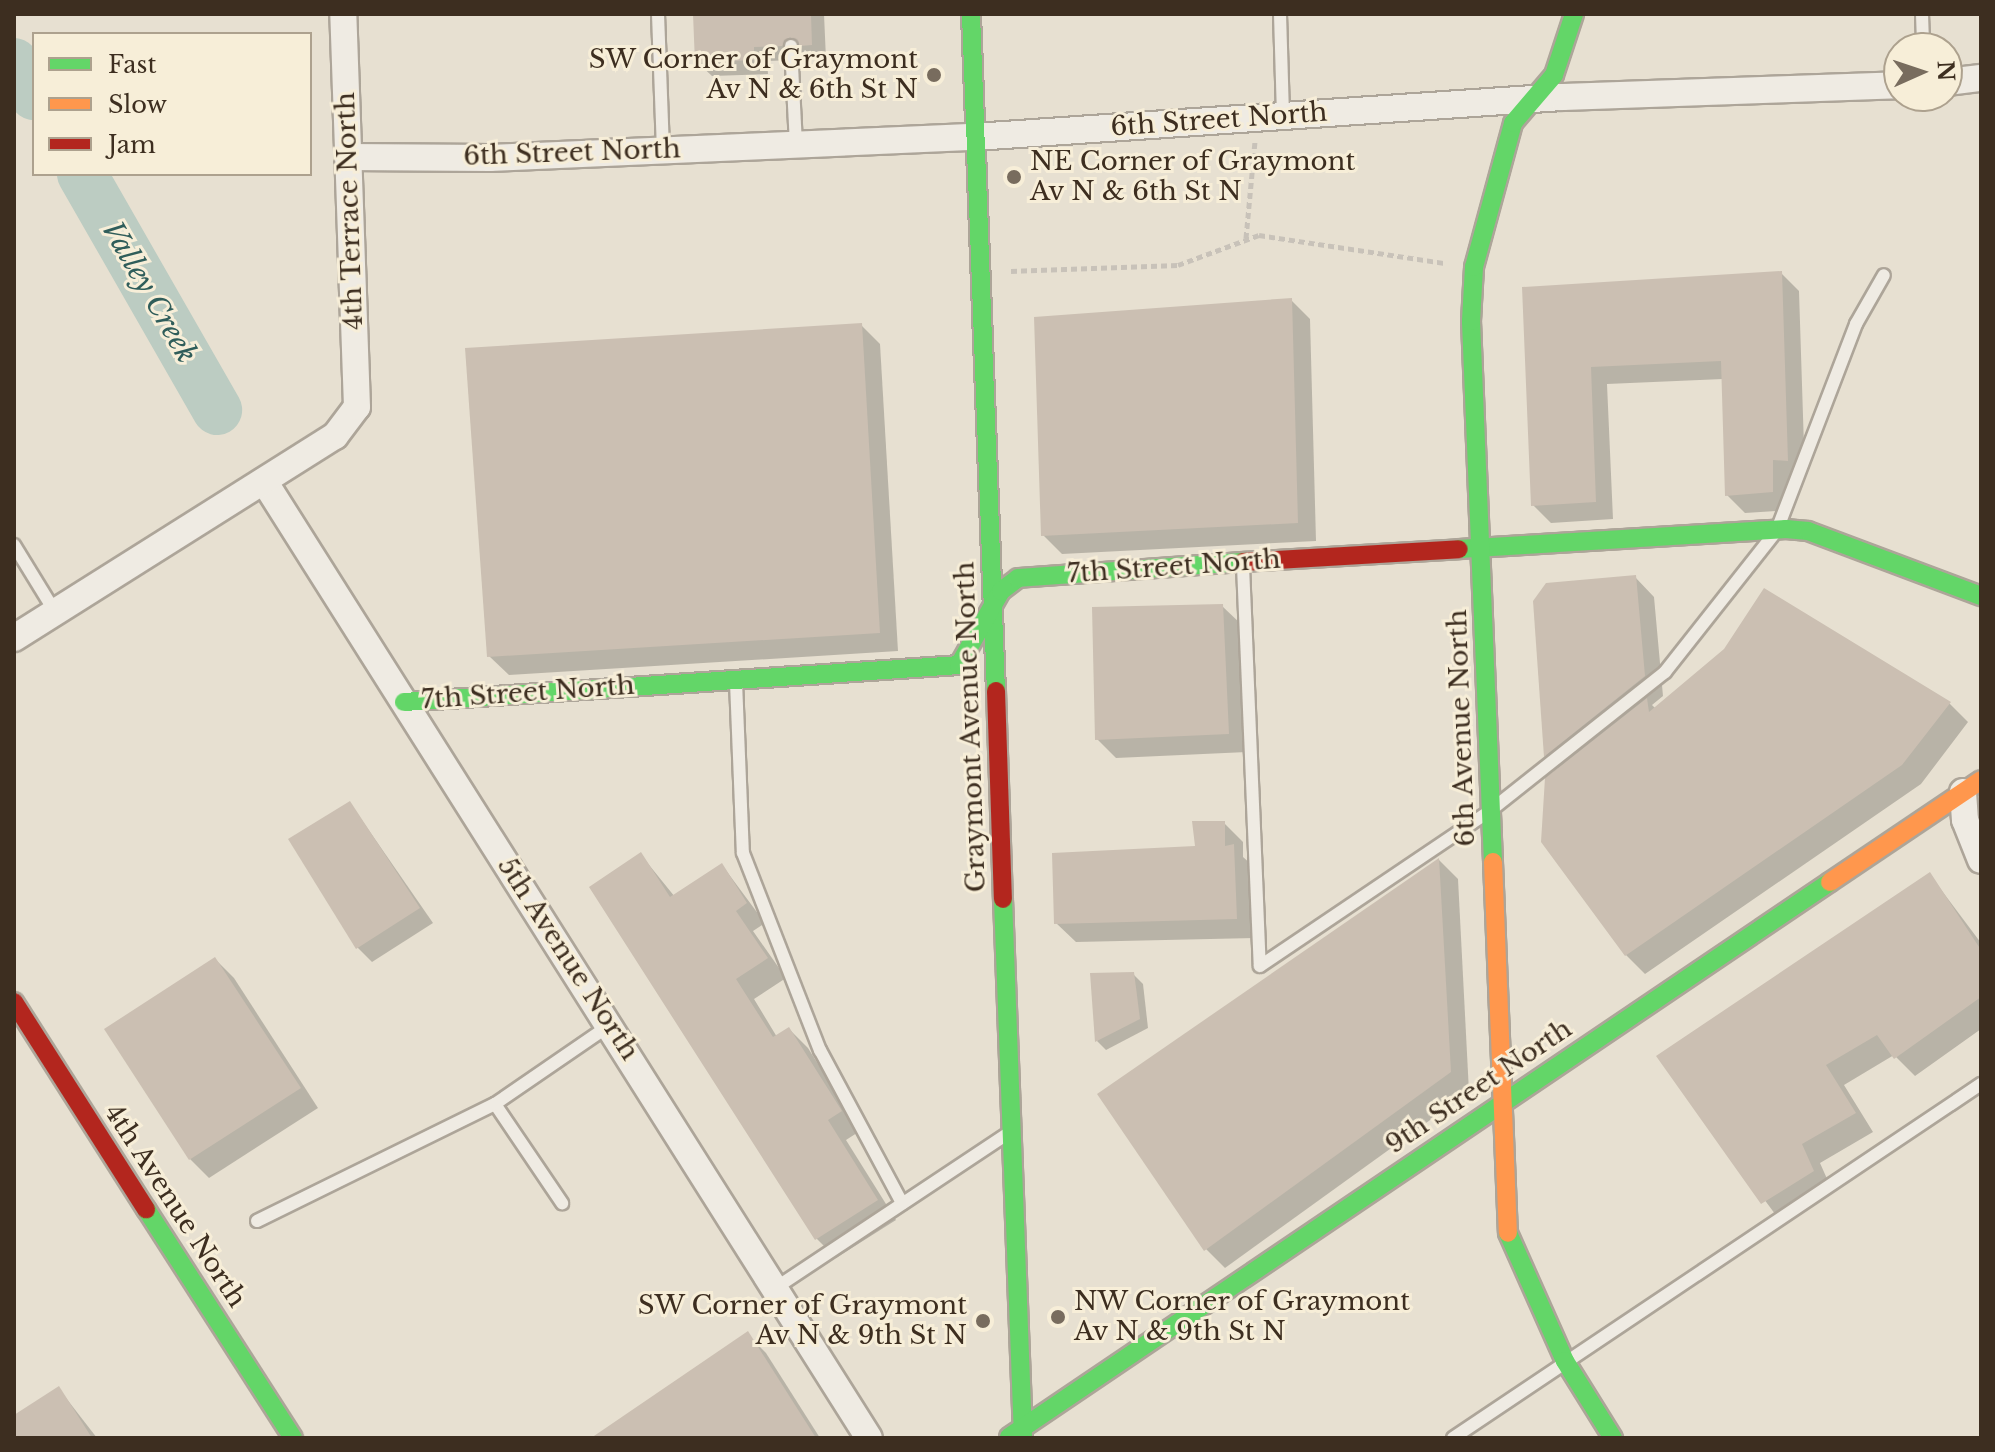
<!DOCTYPE html>
<style>
body{margin:0}
#map{position:relative;width:1995px;height:1452px;overflow:hidden;background:#e7e0d1;font-family:"Libre Baskerville",serif}
div>[style]{position:absolute}
[style*='--x']{left:calc(var(--x)*1px);top:calc(var(--y)*1px);width:calc(var(--w)*1px);rotate:calc(var(--a)*1deg)}
.shadow>*{inset:0;background:#0003}
.river>*{height:50px;margin:-25px;padding:0 25px;transform-origin:25px;border-radius:25px;background:#bcccc2}
.building>*{inset:0;background:#cbbfb2}
.path>*{height:5px;margin-top:-2.5px;transform-origin:0;background:repeating-linear-gradient(90deg,#c8c2b9 0 6px,transparent 0 10px)}
.roads{filter:drop-shadow(2px 0 #ada599) drop-shadow(-2px 0 #ada599) drop-shadow(0 2px #ada599) drop-shadow(0 -2px #ada599)}
.lane>*{height:12px;margin:-6px;padding:0 6px;transform-origin:6px;border-radius:6px;background:#efebe3}
.street>*{height:26px;margin:-13px;padding:0 13px;transform-origin:13px;border-radius:13px;background:#efebe3}
.fast>*{height:18px;margin:-9px;padding:0 9px;transform-origin:9px;border-radius:9px;background:#63d668}
.slow>*{height:18px;margin:-9px;padding:0 9px;transform-origin:9px;border-radius:9px;background:#ff974d}
.jam>*{height:18px;margin:-9px;padding:0 9px;transform-origin:9px;border-radius:9px;background:#b3261e}
.dots>*{width:22px;height:22px;translate:-50% -50%;box-sizing:border-box;border:4px solid #f7eed8;border-radius:50%}
span{translate:-50% -50%;white-space:nowrap;text-align:center;line-height:1.15;-webkit-text-stroke:6px #f7eed8;paint-order:stroke}
.poi-label{font-size:26px;color:#3d2e20}
.right{translate:-100% -50%;text-align:right}
.left{translate:0 -50%;text-align:left}
.street-label{font-size:26px;color:#3d2e20}
.water-label{font-size:28px;color:#2f5d5a;font-style:italic}
.frame{position:absolute;inset:0;border:16px solid #3d2e20;pointer-events:none}
.legend{position:absolute;left:32px;top:32px;width:280px;height:144px;box-sizing:border-box;background:#f7eed8;border:2px solid #ada18e;margin:0;padding:10px 14px;list-style:none;font-size:24px;color:#3d2e20}
.legend li{display:flex;align-items:center;gap:16px;height:40px}
.legend b{width:40px;border:2px solid #ada18e}
.north{position:absolute;left:1883px;top:32px;width:80px;height:80px;box-sizing:border-box;background:#f7eed8;border:2px solid #ada18e;border-radius:50%;rotate:87deg;font-size:22px;font-weight:700;line-height:32px;text-align:center;color:#3d2e20}
.north::after{content:'';display:block;margin:auto;width:28px;height:36px;background:#786c5e;clip-path:polygon(50% 0,100% 100%,50% 72%,0 100%)}
</style>
<div id="map">
<div class="shadow">
<i style="clip-path:polygon(695px 14px,824px 14px,826px 59px,816px 59px,805px 50px,797px 60px,767px 61px,768px 74px,712px 76px,697px 62px)"></i>
<i style="clip-path:polygon(1781px 273px,1799px 291px,1805px 478px,1790px 477px,1790px 510px,1745px 513px,1727px 495px,1723px 379px,1607px 384px,1613px 519px,1551px 523px,1533px 505px,1524px 289px)"></i>
<i style="clip-path:polygon(1291px 300px,1310px 319px,1316px 541px,1062px 554px,1043px 535px)"></i>
<i style="clip-path:polygon(861px 325px,880px 344px,898px 651px,509px 675px,489px 656px)"></i>
<i style="clip-path:polygon(1635px 577px,1654px 597px,1663px 696px,1652px 705px,1656px 709px,1949px 703px,1968px 722px,1921px 784px,1645px 974px,1626px 955px,1560px 770px,1546px 756px,1535px 602px)"></i>
<i style="clip-path:polygon(1222px 606px,1242px 625px,1247px 752px,1116px 758px,1097px 739px)"></i>
<i style="clip-path:polygon(350px 803px,433px 923px,372px 962px,358px 948px,291px 840px)"></i>
<i style="clip-path:polygon(1224px 823px,1243px 842px,1243px 857px,1252px 865px,1255px 938px,1076px 942px,1056px 923px,1197px 848px)"></i>
<i style="clip-path:polygon(641px 855px,675px 897px,722px 865px,765px 923px,753px 931px,786px 978px,754px 999px,777px 1037px,789px 1029px,808px 1048px,860px 1131px,846px 1140px,896px 1220px,836px 1258px,817px 1239px)"></i>
<i style="clip-path:polygon(1439px 860px,1458px 879px,1469px 1092px,1225px 1268px,1206px 1249px)"></i>
<i style="clip-path:polygon(1930px 875px,1981px 943px,1981px 1029px,1915px 1076px,1894px 1055px,1844px 1085px,1873px 1132px,1820px 1163px,1832px 1190px,1781px 1222px,1659px 1057px)"></i>
<i style="clip-path:polygon(215px 959px,234px 978px,318px 1108px,209px 1178px,190px 1159px)"></i>
<i style="clip-path:polygon(1133px 974px,1143px 984px,1148px 1028px,1106px 1050px,1097px 1041px)"></i>
<i style="clip-path:polygon(747px 1334px,766px 1353px,820px 1438px,594px 1438px)"></i>
<i style="clip-path:polygon(59px 1389px,97px 1438px,16px 1438px,14px 1417px)"></i>
</div>
<div class="river">
<i style="--x:14;--y:63;--w:38;--a:58"></i>
<i style="--x:82;--y:174;--w:272;--a:60.2"></i>
</div>
<div class="building">
<i style="clip-path:polygon(693px 14px,811px 14px,812px 45px,800px 46px,790px 37px,782px 46px,754px 47px,754px 60px,695px 63px)"></i>
<i style="clip-path:polygon(1782px 271px,1788px 461px,1773px 460px,1773px 492px,1725px 496px,1721px 361px,1591px 367px,1596px 502px,1531px 506px,1522px 287px)"></i>
<i style="clip-path:polygon(1292px 298px,1298px 523px,1041px 536px,1034px 317px)"></i>
<i style="clip-path:polygon(862px 323px,880px 633px,487px 657px,465px 348px)"></i>
<i style="clip-path:polygon(1636px 575px,1645px 676px,1544px 757px,1533px 601px,1546px 583px)"></i>
<i style="clip-path:polygon(1764px 588px,1951px 702px,1902px 765px,1625px 956px,1541px 842px,1545px 778px,1647px 698px,1649px 712px,1724px 649px)"></i>
<i style="clip-path:polygon(1223px 604px,1229px 734px,1095px 740px,1092px 607px)"></i>
<i style="clip-path:polygon(350px 801px,420px 908px,356px 949px,288px 839px)"></i>
<i style="clip-path:polygon(1192px 821px,1225px 821px,1225px 846px,1234px 844px,1237px 919px,1054px 924px,1052px 853px,1195px 846px)"></i>
<i style="clip-path:polygon(641px 852px,670px 897px,722px 863px,747px 903px,736px 911px,768px 958px,736px 979px,773px 1037px,789px 1027px,842px 1111px,828px 1120px,878px 1200px,815px 1240px,589px 887px)"></i>
<i style="clip-path:polygon(1439px 858px,1451px 1072px,1204px 1251px,1097px 1094px)"></i>
<i style="clip-path:polygon(1930px 872px,1981px 950px,1981px 997px,1894px 1059px,1877px 1035px,1826px 1065px,1856px 1113px,1802px 1144px,1814px 1171px,1761px 1204px,1656px 1056px)"></i>
<i style="clip-path:polygon(215px 957px,301px 1088px,189px 1160px,104px 1029px)"></i>
<i style="clip-path:polygon(1134px 972px,1140px 1019px,1095px 1042px,1090px 973px)"></i>
<i style="clip-path:polygon(748px 1331px,816px 1438px,591px 1438px)"></i>
<i style="clip-path:polygon(59px 1386px,92px 1438px,14px 1438px,14px 1415px)"></i>
</div>
<div class="path">
<i style="--x:1246;--y:238;--w:97;--a:-84.7"></i>
<i style="--x:1011;--y:271;--w:167;--a:-2.1"></i>
<i style="--x:1178;--y:265;--w:86;--a:-20.3"></i>
<i style="--x:1259;--y:235;--w:188;--a:8.6"></i>
</div>
<div class="roads">
<div class="lane">
<i style="--x:658;--y:14;--w:136;--a:87.9"></i>
<i style="--x:1280;--y:14;--w:100;--a:88.3"></i>
<i style="--x:1922;--y:14;--w:34;--a:88"></i>
<i style="--x:791;--y:46;--w:99;--a:87.1"></i>
<i style="--x:14;--y:545;--w:79;--a:58.5"></i>
<i style="--x:1243;--y:566;--w:400;--a:87.6"></i>
<i style="--x:736;--y:682;--w:171;--a:87.7"></i>
<i style="--x:743;--y:853;--w:212;--a:68.7"></i>
<i style="--x:820;--y:1050;--w:174;--a:61.8"></i>
<i style="--x:1260;--y:966;--w:279;--a:-34"></i>
<i style="--x:1491;--y:810;--w:222;--a:-38.4"></i>
<i style="--x:1665;--y:672;--w:181;--a:-51.7"></i>
<i style="--x:1777;--y:530;--w:221;--a:-69"></i>
<i style="--x:1856;--y:324;--w:56;--a:-60.3"></i>
<i style="--x:495;--y:1104;--w:120;--a:55.9"></i>
<i style="--x:257;--y:1221;--w:265;--a:-26.2"></i>
<i style="--x:495;--y:1104;--w:140;--a:-34.5"></i>
<i style="--x:777;--y:1287;--w:275;--a:-33.6"></i>
<i style="--x:1453;--y:1438;--w:636;--a:-33.84"></i>
</div>
<div class="street">
<i style="--x:1947;--y:82;--w:34;--a:-7"></i>
<i style="--x:348;--y:157;--w:142;--a:0.4"></i>
<i style="--x:490;--y:158;--w:485;--a:-2.5"></i>
<i style="--x:975;--y:137;--w:588;--a:-3.9"></i>
<i style="--x:1562;--y:97;--w:337;--a:-2"></i>
<i style="--x:264;--y:481;--w:1132;--a:57.7"></i>
<i style="--x:14;--y:638;--w:379;--a:-32.2"></i>
<i style="--x:335;--y:436;--w:36;--a:-53"></i>
<i style="--x:357;--y:407;--w:393;--a:-92"></i>
<i style="--x:1963;--y:792;--w:28;--a:86"></i>
<i style="--x:1965;--y:820;--w:43;--a:68.2"></i>
</div>
<div class="fast">
<i style="--x:971;--y:14;--w:677;--a:87.89"></i>
<i style="--x:1459;--y:549;--w:328;--a:-3.5"></i>
<i style="--x:1786;--y:529;--w:22;--a:5"></i>
<i style="--x:1808;--y:531;--w:185;--a:20.6"></i>
<i style="--x:404;--y:702;--w:556;--a:-3.81"></i>
<i style="--x:959;--y:665;--w:85;--a:-60.4"></i>
<i style="--x:1001;--y:591;--w:21;--a:-37"></i>
<i style="--x:1018;--y:578;--w:226;--a:-4.1"></i>
<i style="--x:1493;--y:862;--w:541;--a:-92.33"></i>
<i style="--x:1471;--y:321;--w:54;--a:-86.8"></i>
<i style="--x:1474;--y:267;--w:149;--a:-74.8"></i>
<i style="--x:1513;--y:123;--w:63;--a:-49.5"></i>
<i style="--x:1554;--y:75;--w:64;--a:-71.8"></i>
<i style="--x:1003;--y:899;--w:539;--a:87.87"></i>
<i style="--x:146;--y:1209;--w:272;--a:57.3"></i>
<i style="--x:1508;--y:1233;--w:140;--a:66"></i>
<i style="--x:1565;--y:1361;--w:91;--a:58.1"></i>
<i style="--x:1009;--y:1437;--w:991;--a:-34.06"></i>
</div>
<div class="slow">
<i style="--x:1493;--y:862;--w:371;--a:87.7"></i>
<i style="--x:1830;--y:882;--w:182;--a:-34"></i>
</div>
<div class="jam">
<i style="--x:1243;--y:562;--w:216;--a:-3.4"></i>
<i style="--x:996;--y:691;--w:208;--a:88.1"></i>
<i style="--x:14;--y:1002;--w:246;--a:57.5"></i>
</div>
</div>
<div class="dots">
<i style="left:934px;top:75px;background:#786c5e"></i>
<i style="left:1014px;top:177px;background:#786c5e"></i>
<i style="left:1058px;top:1317px;background:#786c5e"></i>
<i style="left:983px;top:1321px;background:#786c5e"></i>
</div>
<div class="poi-label">
<span class="right" style="left:918px;top:75px">SW Corner of Graymont<br>Av N &amp; 6th St N</span>
<span class="left" style="left:1030px;top:177px">NE Corner of Graymont<br>Av N &amp; 6th St N</span>
<span class="left" style="left:1074px;top:1317px">NW Corner of Graymont<br>Av N &amp; 9th St N</span>
<span class="right" style="left:967px;top:1321px">SW Corner of Graymont<br>Av N &amp; 9th St N</span>
</div>
<div class="street-label">
<span style="left:1219px;top:120px;rotate:-4deg">6th Street North</span>
<span style="left:572px;top:153px;rotate:-2deg">6th Street North</span>
<span style="left:350px;top:211px;rotate:-92deg">4th Terrace North</span>
<span style="left:1174px;top:567px;rotate:-4deg">7th Street North</span>
<span style="left:528px;top:693px;rotate:-4deg">7th Street North</span>
<span style="left:971px;top:727px;rotate:-92deg">Graymont Avenue North</span>
<span style="left:1462px;top:728px;rotate:-92deg">6th Avenue North</span>
<span style="left:568px;top:959px;rotate:57deg">5th Avenue North</span>
<span style="left:1479px;top:1087px;rotate:-34deg">9th Street North</span>
<span style="left:175px;top:1206px;rotate:57deg">4th Avenue North</span>
</div>
<div class="water-label">
<span style="left:149px;top:292px;rotate:60deg">Valley Creek</span>
</div>
<div class="frame"></div>
<ul class="legend">
<li><b style="height:10px;background:#63d668"></b>Fast</li>
<li><b style="height:10px;background:#ff974d"></b>Slow</li>
<li><b style="height:10px;background:#b3261e"></b>Jam</li>
</ul>
<div class="north">N</div>
</div>
